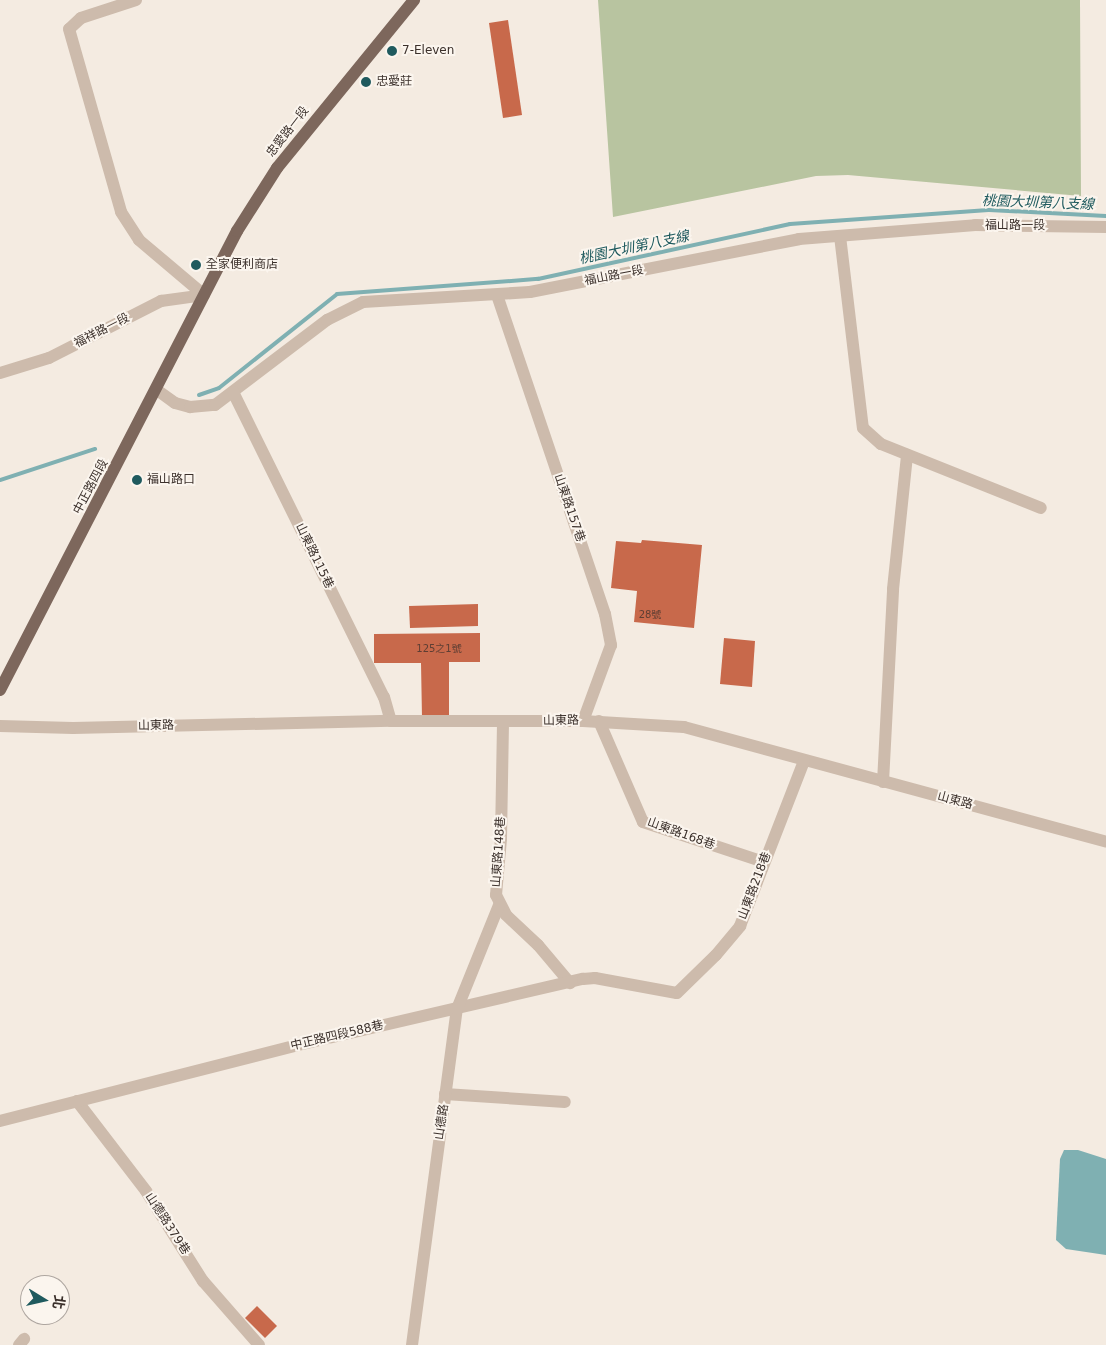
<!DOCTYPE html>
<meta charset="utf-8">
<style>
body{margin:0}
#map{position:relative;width:1106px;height:1345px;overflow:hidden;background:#f4ebe1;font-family:"DejaVu Sans","Noto Sans TC",sans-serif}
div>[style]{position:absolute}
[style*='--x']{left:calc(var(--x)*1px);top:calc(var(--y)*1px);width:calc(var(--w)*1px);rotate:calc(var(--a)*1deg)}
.green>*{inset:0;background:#b8c4a0}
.water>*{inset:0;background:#7fb0b2}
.stream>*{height:4px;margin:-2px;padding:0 2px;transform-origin:2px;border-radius:2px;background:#7fb0b2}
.building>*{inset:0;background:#c8694b}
.minor>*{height:12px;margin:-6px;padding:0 6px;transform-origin:6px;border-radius:6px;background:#cdbbac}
.major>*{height:12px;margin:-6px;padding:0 6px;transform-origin:6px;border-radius:6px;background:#7d675c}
.dots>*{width:14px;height:14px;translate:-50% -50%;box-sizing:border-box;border:2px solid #fbf5ee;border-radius:50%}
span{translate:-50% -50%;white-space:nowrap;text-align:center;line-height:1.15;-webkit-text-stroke:4px #fbf5ee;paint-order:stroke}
.number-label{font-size:10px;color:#5e3e33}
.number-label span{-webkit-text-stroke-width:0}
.poi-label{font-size:12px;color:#3b302b}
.left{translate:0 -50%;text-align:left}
.street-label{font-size:12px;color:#3b302b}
.water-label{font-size:14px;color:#1f5a5e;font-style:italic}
.north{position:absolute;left:20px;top:1275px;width:50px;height:50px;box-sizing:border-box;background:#fbf5ee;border:1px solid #aea6a0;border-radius:50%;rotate:99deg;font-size:14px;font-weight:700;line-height:20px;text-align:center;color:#3b302b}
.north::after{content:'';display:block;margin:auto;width:18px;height:22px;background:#1f5a5e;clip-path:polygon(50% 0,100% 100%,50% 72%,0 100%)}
</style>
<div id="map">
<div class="green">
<i style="clip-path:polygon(598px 0,1080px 0,1081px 196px,848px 175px,816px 176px,613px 217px)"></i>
</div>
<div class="water">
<i style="clip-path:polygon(1064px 1150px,1078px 1150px,1106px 1159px,1106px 1255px,1066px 1249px,1056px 1240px,1060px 1159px)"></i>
</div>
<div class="stream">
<i style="--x:199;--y:395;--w:21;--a:-19"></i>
<i style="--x:219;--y:388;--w:151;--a:-38.5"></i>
<i style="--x:337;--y:294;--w:202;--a:-4.3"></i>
<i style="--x:538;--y:279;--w:258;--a:-12.3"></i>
<i style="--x:790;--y:224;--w:199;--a:-4"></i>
<i style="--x:989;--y:210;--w:117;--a:2.9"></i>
<i style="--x:0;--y:480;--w:100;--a:-18.1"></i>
</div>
<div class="building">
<i style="clip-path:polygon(508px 20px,522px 115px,503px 118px,489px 23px)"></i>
<i style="clip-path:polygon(642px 540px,702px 545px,694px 628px,634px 622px,637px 591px,611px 588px,616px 541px,641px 543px)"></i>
<i style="clip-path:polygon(478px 604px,478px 626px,410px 628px,409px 606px)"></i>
<i style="clip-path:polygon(480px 633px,480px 662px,449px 662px,449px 718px,422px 718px,421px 663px,374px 663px,374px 634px)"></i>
<i style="clip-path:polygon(724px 638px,755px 641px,752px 687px,720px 684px)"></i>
<i style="clip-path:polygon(257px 1306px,277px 1326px,265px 1338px,245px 1318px)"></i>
</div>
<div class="minor">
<i style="--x:136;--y:0;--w:58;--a:161.9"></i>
<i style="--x:81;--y:18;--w:16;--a:137"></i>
<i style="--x:69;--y:29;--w:190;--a:74.1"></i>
<i style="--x:121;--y:212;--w:33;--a:57"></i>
<i style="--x:139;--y:240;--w:85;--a:40.2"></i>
<i style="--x:840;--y:236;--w:193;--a:83.2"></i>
<i style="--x:863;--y:428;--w:24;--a:42"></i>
<i style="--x:881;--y:444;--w:172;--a:21.8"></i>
<i style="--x:497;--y:295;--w:337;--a:71.3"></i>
<i style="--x:605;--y:614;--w:32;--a:79"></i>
<i style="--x:611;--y:645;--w:81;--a:110.2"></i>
<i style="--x:0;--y:373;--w:51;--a:-17"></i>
<i style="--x:49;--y:358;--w:126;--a:-27"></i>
<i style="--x:161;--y:301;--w:43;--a:-7.9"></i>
<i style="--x:157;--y:390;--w:22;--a:36"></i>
<i style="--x:175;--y:403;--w:16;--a:15"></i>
<i style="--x:190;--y:407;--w:25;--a:-5"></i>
<i style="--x:215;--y:405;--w:141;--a:-37.2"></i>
<i style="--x:327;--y:320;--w:40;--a:-26.6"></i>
<i style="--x:363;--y:302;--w:167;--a:-3.4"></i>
<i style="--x:530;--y:292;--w:274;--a:-11.1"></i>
<i style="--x:799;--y:239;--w:177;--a:-4.5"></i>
<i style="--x:975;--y:225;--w:131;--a:0.9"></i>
<i style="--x:233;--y:392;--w:340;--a:63.7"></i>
<i style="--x:384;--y:697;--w:25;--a:74"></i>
<i style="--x:599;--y:721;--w:110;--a:66.5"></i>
<i style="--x:643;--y:822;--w:127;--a:18.3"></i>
<i style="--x:503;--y:723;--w:116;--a:91"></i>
<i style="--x:501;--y:839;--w:56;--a:95.1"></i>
<i style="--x:496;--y:895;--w:22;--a:63"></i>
<i style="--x:506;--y:915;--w:44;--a:43.2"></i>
<i style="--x:538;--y:945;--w:50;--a:49.9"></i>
<i style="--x:0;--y:726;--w:73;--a:1.6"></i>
<i style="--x:73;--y:728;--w:318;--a:-1.3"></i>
<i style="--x:391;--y:721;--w:192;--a:0"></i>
<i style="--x:583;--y:721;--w:101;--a:3.4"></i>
<i style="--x:684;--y:727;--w:437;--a:15.2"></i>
<i style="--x:883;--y:782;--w:193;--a:-87"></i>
<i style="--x:893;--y:589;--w:135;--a:-84"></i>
<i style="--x:445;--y:1094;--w:120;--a:3.8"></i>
<i style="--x:77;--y:1101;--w:113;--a:52.5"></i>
<i style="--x:146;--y:1191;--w:107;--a:57.7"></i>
<i style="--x:203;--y:1281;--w:85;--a:48.8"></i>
<i style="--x:0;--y:1121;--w:303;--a:-14.3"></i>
<i style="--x:294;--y:1046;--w:297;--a:-13.1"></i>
<i style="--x:583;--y:979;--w:12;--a:-5"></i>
<i style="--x:595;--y:978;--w:83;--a:10.4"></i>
<i style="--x:677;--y:993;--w:54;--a:-44.3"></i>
<i style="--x:716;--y:955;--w:38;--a:-50"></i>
<i style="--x:740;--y:926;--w:177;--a:-68.8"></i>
<i style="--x:19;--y:1345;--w:8;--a:-50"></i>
<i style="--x:412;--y:1345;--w:339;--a:-82.4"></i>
<i style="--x:457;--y:1009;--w:112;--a:-68"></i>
</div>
<div class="major">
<i style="--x:0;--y:690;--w:517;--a:-62.69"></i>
<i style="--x:237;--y:231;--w:75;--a:-57.6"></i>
<i style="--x:277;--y:168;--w:217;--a:-50.8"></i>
</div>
<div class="dots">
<i style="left:392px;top:51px;background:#1f5a5e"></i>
<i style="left:366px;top:82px;background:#1f5a5e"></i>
<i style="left:196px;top:265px;background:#1f5a5e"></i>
<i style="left:137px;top:480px;background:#1f5a5e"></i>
</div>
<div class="number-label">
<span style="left:650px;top:615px">28號</span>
<span style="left:439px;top:649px">125之1號</span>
</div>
<div class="poi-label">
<span class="left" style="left:402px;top:51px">7-Eleven</span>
<span class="left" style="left:376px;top:82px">忠愛莊</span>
<span class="left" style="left:206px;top:265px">全家便利商店</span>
<span class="left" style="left:147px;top:480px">福山路口</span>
</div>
<div class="street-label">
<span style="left:288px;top:132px;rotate:-52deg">忠愛路一段</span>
<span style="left:1015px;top:226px">福山路一段</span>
<span style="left:614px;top:276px;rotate:-11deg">福山路一段</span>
<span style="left:102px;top:331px;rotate:-27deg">福祥路一段</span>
<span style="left:91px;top:487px;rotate:-62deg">中正路四段</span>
<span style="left:569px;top:508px;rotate:71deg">山東路157巷</span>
<span style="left:314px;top:556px;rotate:64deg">山東路115巷</span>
<span style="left:561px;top:721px;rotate:-1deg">山東路</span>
<span style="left:156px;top:726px;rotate:-1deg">山東路</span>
<span style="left:955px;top:801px;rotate:15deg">山東路</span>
<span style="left:681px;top:834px;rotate:20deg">山東路168巷</span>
<span style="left:499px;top:852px;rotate:-86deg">山東路148巷</span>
<span style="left:755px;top:886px;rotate:-69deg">山東路218巷</span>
<span style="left:337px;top:1036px;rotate:-13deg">中正路四段588巷</span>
<span style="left:442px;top:1122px;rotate:-82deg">山德路</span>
<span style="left:167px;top:1224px;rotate:57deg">山德路379巷</span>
</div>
<div class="water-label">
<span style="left:1038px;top:202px;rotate:2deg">桃園大圳第八支線</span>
<span style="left:634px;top:247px;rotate:-12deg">桃園大圳第八支線</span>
</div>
<div class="north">北</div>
</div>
